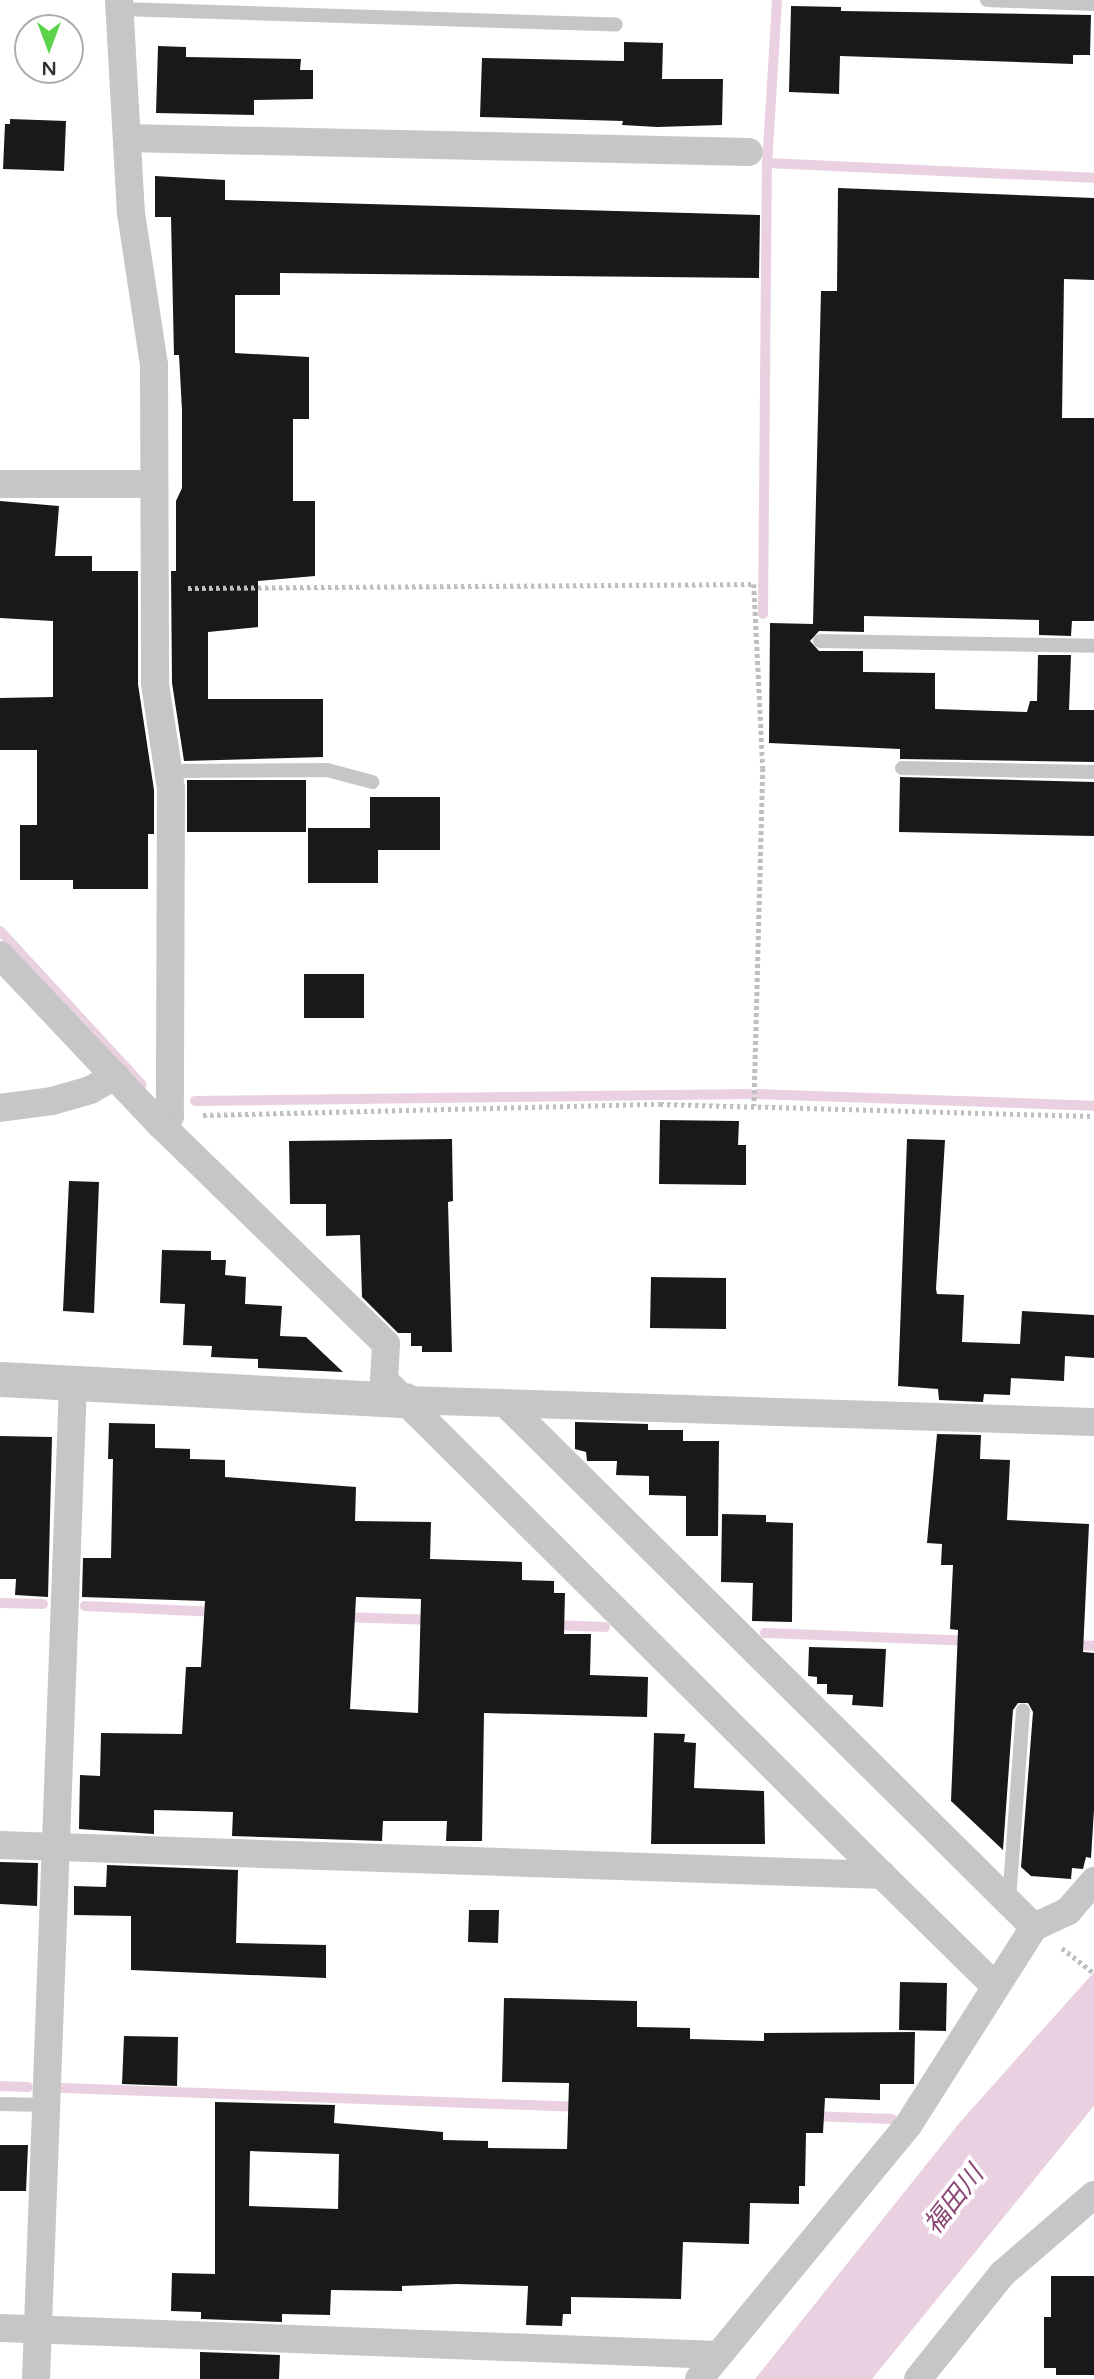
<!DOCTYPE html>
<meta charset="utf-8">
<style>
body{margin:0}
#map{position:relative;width:1094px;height:2379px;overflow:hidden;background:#fff;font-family:"Varela Round","Noto Sans JP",sans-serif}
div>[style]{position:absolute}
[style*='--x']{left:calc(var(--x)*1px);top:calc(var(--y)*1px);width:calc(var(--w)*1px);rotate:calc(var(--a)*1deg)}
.water>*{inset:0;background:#ead1e1}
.stream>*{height:10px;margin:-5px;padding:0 5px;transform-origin:5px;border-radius:5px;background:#ead1e1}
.building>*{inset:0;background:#191919}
.path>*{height:4.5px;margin-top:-2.25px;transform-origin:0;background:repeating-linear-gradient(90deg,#bfbfbf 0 3.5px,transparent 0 7px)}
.service>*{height:14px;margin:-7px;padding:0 7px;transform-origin:7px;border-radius:7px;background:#c6c6c6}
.minor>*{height:28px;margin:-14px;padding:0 14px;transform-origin:14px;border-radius:14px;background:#c6c6c6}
.tertiary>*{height:35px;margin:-17.5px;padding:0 17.5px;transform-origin:17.5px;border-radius:17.5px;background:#c6c6c6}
span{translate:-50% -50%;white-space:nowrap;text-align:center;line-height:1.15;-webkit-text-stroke:7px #fff;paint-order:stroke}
.water-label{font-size:26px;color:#8c4875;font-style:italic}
.north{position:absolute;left:14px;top:14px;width:70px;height:70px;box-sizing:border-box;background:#fff;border:2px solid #adadad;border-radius:50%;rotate:180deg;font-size:19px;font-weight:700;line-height:28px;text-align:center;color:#323232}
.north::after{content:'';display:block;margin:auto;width:24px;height:32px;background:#5ad34a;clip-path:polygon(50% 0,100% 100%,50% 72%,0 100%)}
</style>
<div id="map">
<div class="water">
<i style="clip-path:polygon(1094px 1972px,1094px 2106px,872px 2379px,755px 2379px,961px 2121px)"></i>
</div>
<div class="stream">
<i style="--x:777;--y:1;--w:162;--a:93.5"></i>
<i style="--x:767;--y:163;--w:327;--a:2.6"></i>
<i style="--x:763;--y:614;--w:451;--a:-89.5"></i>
<i style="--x:0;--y:931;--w:209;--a:47.3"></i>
<i style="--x:758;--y:1094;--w:336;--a:2"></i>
<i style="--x:195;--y:1101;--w:554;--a:-0.72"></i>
<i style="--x:0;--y:1603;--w:43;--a:1.3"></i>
<i style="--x:85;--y:1606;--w:132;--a:2.6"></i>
<i style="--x:342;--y:1617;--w:92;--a:1.9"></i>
<i style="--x:552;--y:1625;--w:53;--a:2.2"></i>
<i style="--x:765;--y:1633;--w:204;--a:2.2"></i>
<i style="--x:1069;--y:1645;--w:25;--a:2"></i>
<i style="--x:0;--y:2086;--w:28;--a:2"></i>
<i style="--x:63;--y:2088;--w:519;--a:2.1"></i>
<i style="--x:811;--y:2116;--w:81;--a:2.1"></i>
</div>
<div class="building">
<i style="clip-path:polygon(791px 6px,841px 7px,841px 11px,1091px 15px,1090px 55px,1073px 55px,1073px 64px,840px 56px,839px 94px,789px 92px)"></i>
<i style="clip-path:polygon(624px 42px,663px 43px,662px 79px,723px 79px,722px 125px,657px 127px,622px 125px,623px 121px,480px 117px,482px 58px,624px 61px)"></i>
<i style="clip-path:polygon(158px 46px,186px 47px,186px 57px,301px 59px,300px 70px,313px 70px,313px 99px,254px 100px,254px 115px,156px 113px)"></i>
<i style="clip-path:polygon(10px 119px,66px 121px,64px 171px,3px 169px,5px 124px,10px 124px)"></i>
<i style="clip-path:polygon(155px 176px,225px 180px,225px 200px,760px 215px,759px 278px,280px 273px,280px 295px,235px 295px,235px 353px,309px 357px,309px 419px,293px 419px,293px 501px,315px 501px,315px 576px,258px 581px,258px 627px,208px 632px,208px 699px,323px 699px,323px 757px,184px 761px,172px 683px,171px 571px,176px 571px,176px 501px,182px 488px,182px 410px,179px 355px,174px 355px,171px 217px,155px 217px)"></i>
<i style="clip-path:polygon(838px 188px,1094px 198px,1094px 280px,1064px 279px,1062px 418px,1094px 418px,1094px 621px,1072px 621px,1071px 636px,1039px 635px,1039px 620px,864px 616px,864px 632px,819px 631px,810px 641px,819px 651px,863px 651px,863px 672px,935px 673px,935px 709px,1027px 712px,1030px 701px,1037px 701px,1038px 655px,1071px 655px,1069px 710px,1094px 710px,1094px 762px,900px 759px,900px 749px,769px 743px,770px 623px,813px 624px,821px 291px,837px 291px)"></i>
<i style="clip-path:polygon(0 501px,59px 506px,55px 556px,92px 556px,92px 571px,138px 571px,138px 684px,154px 790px,154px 834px,148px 834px,148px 889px,73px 889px,73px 880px,20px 880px,20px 825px,37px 825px,37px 750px,0 750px,0 698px,53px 697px,53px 621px,0 618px)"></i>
<i style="clip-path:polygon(900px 777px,1094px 782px,1094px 836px,899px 832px)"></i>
<i style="clip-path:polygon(187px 780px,306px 780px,306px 832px,187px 832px)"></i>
<i style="clip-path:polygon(370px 797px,440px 797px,440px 850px,378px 850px,378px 883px,308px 883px,308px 828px,370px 828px)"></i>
<i style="clip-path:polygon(304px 974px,364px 974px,364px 1018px,304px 1018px)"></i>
<i style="clip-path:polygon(660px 1120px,739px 1121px,738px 1145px,746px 1145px,746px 1185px,659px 1184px)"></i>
<i style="clip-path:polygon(452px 1139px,453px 1201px,448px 1202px,452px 1352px,422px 1352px,422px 1346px,411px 1346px,411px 1333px,398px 1333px,362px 1297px,360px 1235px,326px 1236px,326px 1204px,290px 1204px,289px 1141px)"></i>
<i style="clip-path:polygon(907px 1139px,945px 1140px,936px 1289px,937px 1294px,964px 1295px,962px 1342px,1020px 1344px,1022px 1311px,1094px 1315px,1094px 1358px,1065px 1356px,1064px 1381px,1011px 1378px,1010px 1395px,984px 1394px,983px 1402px,939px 1400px,938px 1389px,898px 1386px)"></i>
<i style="clip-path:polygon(69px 1181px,99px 1182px,94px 1313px,63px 1311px)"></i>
<i style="clip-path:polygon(162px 1250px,211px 1251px,211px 1260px,226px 1260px,225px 1275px,246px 1277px,245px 1304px,282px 1306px,280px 1336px,306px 1337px,343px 1372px,258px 1368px,258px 1359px,211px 1357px,212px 1346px,183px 1345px,185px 1304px,160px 1303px)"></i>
<i style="clip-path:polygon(651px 1277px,726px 1278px,726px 1329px,650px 1328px)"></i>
<i style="clip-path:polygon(575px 1422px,648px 1424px,648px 1430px,683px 1430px,683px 1441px,719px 1441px,718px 1536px,686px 1536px,686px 1496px,649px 1495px,649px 1476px,616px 1475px,617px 1461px,587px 1461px,586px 1452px,575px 1449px)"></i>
<i style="clip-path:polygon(evenodd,109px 1423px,155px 1424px,155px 1448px,190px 1449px,190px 1459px,225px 1460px,225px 1477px,356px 1487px,355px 1521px,431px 1522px,430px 1559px,522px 1562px,522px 1580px,554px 1581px,554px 1593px,565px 1593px,564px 1634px,591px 1634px,590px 1675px,648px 1677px,647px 1717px,484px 1713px,482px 1841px,446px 1841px,447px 1821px,383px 1821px,382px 1841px,232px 1836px,233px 1812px,154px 1810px,154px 1834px,79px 1829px,80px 1775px,100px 1776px,101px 1733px,182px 1734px,186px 1667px,201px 1667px,205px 1601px,82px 1597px,83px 1558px,111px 1558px,113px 1459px,108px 1459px,109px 1423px,356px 1597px,421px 1599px,418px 1713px,350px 1709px,356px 1597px)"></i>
<i style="clip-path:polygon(937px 1434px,981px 1435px,980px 1459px,1010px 1460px,1007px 1520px,1089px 1524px,1083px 1652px,1094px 1653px,1094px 1810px,1091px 1858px,1086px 1857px,1083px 1869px,1072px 1868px,1071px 1879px,1031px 1876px,1021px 1867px,1033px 1712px,1028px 1703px,1018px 1703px,1013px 1710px,1003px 1850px,951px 1801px,958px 1630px,950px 1629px,953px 1565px,941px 1565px,942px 1544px,927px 1543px)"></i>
<i style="clip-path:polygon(0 1436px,52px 1437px,48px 1597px,15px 1595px,16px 1579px,0 1579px)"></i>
<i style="clip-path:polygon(722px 1514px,766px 1515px,766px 1522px,793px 1523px,792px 1622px,752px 1621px,753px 1583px,721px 1582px)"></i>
<i style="clip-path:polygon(809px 1647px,886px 1649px,883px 1707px,852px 1705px,853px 1695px,827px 1694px,827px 1684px,817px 1684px,817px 1677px,808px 1676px)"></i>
<i style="clip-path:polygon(654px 1733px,685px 1734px,684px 1742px,696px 1743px,694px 1788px,764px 1791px,765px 1844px,651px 1844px)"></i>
<i style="clip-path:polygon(0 1862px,38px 1863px,37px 1906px,0 1904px)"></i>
<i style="clip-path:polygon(107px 1865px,238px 1870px,236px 1943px,326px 1945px,326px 1978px,131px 1970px,131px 1916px,74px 1915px,74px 1886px,106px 1887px)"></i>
<i style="clip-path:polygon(469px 1910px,499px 1910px,498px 1943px,468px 1942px)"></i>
<i style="clip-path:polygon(900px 1982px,947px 1983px,946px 2031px,899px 2030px)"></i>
<i style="clip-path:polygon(evenodd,504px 1998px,637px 2001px,637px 2027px,690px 2028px,690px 2039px,764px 2041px,764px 2033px,915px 2032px,914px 2084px,880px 2084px,880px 2100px,825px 2098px,823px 2133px,806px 2133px,805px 2186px,799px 2186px,799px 2204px,750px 2203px,749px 2244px,683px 2242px,681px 2299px,571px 2297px,571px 2314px,563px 2314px,562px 2326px,526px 2325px,528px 2286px,457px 2284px,402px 2286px,402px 2291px,331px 2290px,330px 2315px,282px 2314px,282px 2322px,201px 2319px,201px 2312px,171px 2311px,172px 2273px,215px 2274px,215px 2102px,335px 2105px,334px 2123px,443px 2132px,443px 2140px,488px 2141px,488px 2148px,567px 2149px,569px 2083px,502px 2082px,504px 1998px,250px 2151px,339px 2154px,338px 2209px,249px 2206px,250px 2151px)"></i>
<i style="clip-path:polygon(124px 2036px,178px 2037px,177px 2086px,122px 2084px)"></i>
<i style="clip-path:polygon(0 2145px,28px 2145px,26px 2191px,0 2191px)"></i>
<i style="clip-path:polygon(1051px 2276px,1094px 2276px,1094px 2375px,1056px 2375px,1056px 2368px,1044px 2368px,1044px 2317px,1051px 2317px)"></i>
<i style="clip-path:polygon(200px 2352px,280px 2355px,279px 2379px,200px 2379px)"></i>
</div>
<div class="path">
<i style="--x:188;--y:588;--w:566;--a:-0.4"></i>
<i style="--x:754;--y:584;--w:184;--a:87.2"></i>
<i style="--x:763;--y:768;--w:338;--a:91.5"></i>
<i style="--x:203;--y:1115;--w:457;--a:-1.4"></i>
<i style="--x:660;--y:1104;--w:434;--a:1.6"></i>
<i style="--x:1062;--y:1948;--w:41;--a:38"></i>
</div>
<div class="service">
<i style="--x:987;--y:0;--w:107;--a:2.1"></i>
<i style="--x:120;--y:9;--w:496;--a:1.8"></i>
<i style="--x:820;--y:641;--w:274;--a:1"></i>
<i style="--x:902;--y:768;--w:192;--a:1.2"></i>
<i style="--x:168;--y:771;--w:159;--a:-0.4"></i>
<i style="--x:327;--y:770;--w:47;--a:14.9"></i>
<i style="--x:1009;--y:1901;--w:191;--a:-85.8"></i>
<i style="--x:0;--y:2104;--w:46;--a:1.2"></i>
</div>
<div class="minor">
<i style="--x:119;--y:0;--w:213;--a:86.8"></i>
<i style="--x:131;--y:213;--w:154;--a:81.4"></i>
<i style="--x:154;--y:365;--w:319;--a:89.8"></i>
<i style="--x:155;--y:684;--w:106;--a:81.3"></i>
<i style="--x:171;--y:789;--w:327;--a:90.2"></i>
<i style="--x:170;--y:1116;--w:13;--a:135"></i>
<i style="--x:127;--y:138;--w:622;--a:1.29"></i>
<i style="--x:0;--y:484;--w:153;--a:0"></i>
<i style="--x:0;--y:955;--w:234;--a:46.6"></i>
<i style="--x:161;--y:1125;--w:314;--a:44.2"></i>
<i style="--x:386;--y:1344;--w:36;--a:93"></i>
<i style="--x:384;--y:1380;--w:702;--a:44.83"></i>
<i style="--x:0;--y:1108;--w:52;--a:-7.7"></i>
<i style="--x:52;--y:1101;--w:40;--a:-16"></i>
<i style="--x:90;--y:1090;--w:29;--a:-29"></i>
<i style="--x:405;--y:1400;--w:689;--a:1.83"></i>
<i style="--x:506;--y:1404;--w:743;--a:44.73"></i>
<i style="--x:0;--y:1845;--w:883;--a:1.95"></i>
<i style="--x:882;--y:1875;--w:158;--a:44.5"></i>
<i style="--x:0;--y:2328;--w:719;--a:2.15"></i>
<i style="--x:36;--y:2379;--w:997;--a:-87.87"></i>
<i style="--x:699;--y:2379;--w:330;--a:-50.5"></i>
<i style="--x:909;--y:2124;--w:233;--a:-57.6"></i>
<i style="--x:1034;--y:1927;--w:38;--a:-25"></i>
<i style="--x:1068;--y:1911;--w:40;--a:-49"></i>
<i style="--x:918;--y:2379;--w:134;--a:-51.3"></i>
<i style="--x:1002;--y:2274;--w:121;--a:-40.7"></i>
</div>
<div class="tertiary">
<i style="--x:0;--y:1379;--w:406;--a:3"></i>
</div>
<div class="water-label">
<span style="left:954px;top:2200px;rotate:-52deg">福田川</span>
</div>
<div class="north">N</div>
</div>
